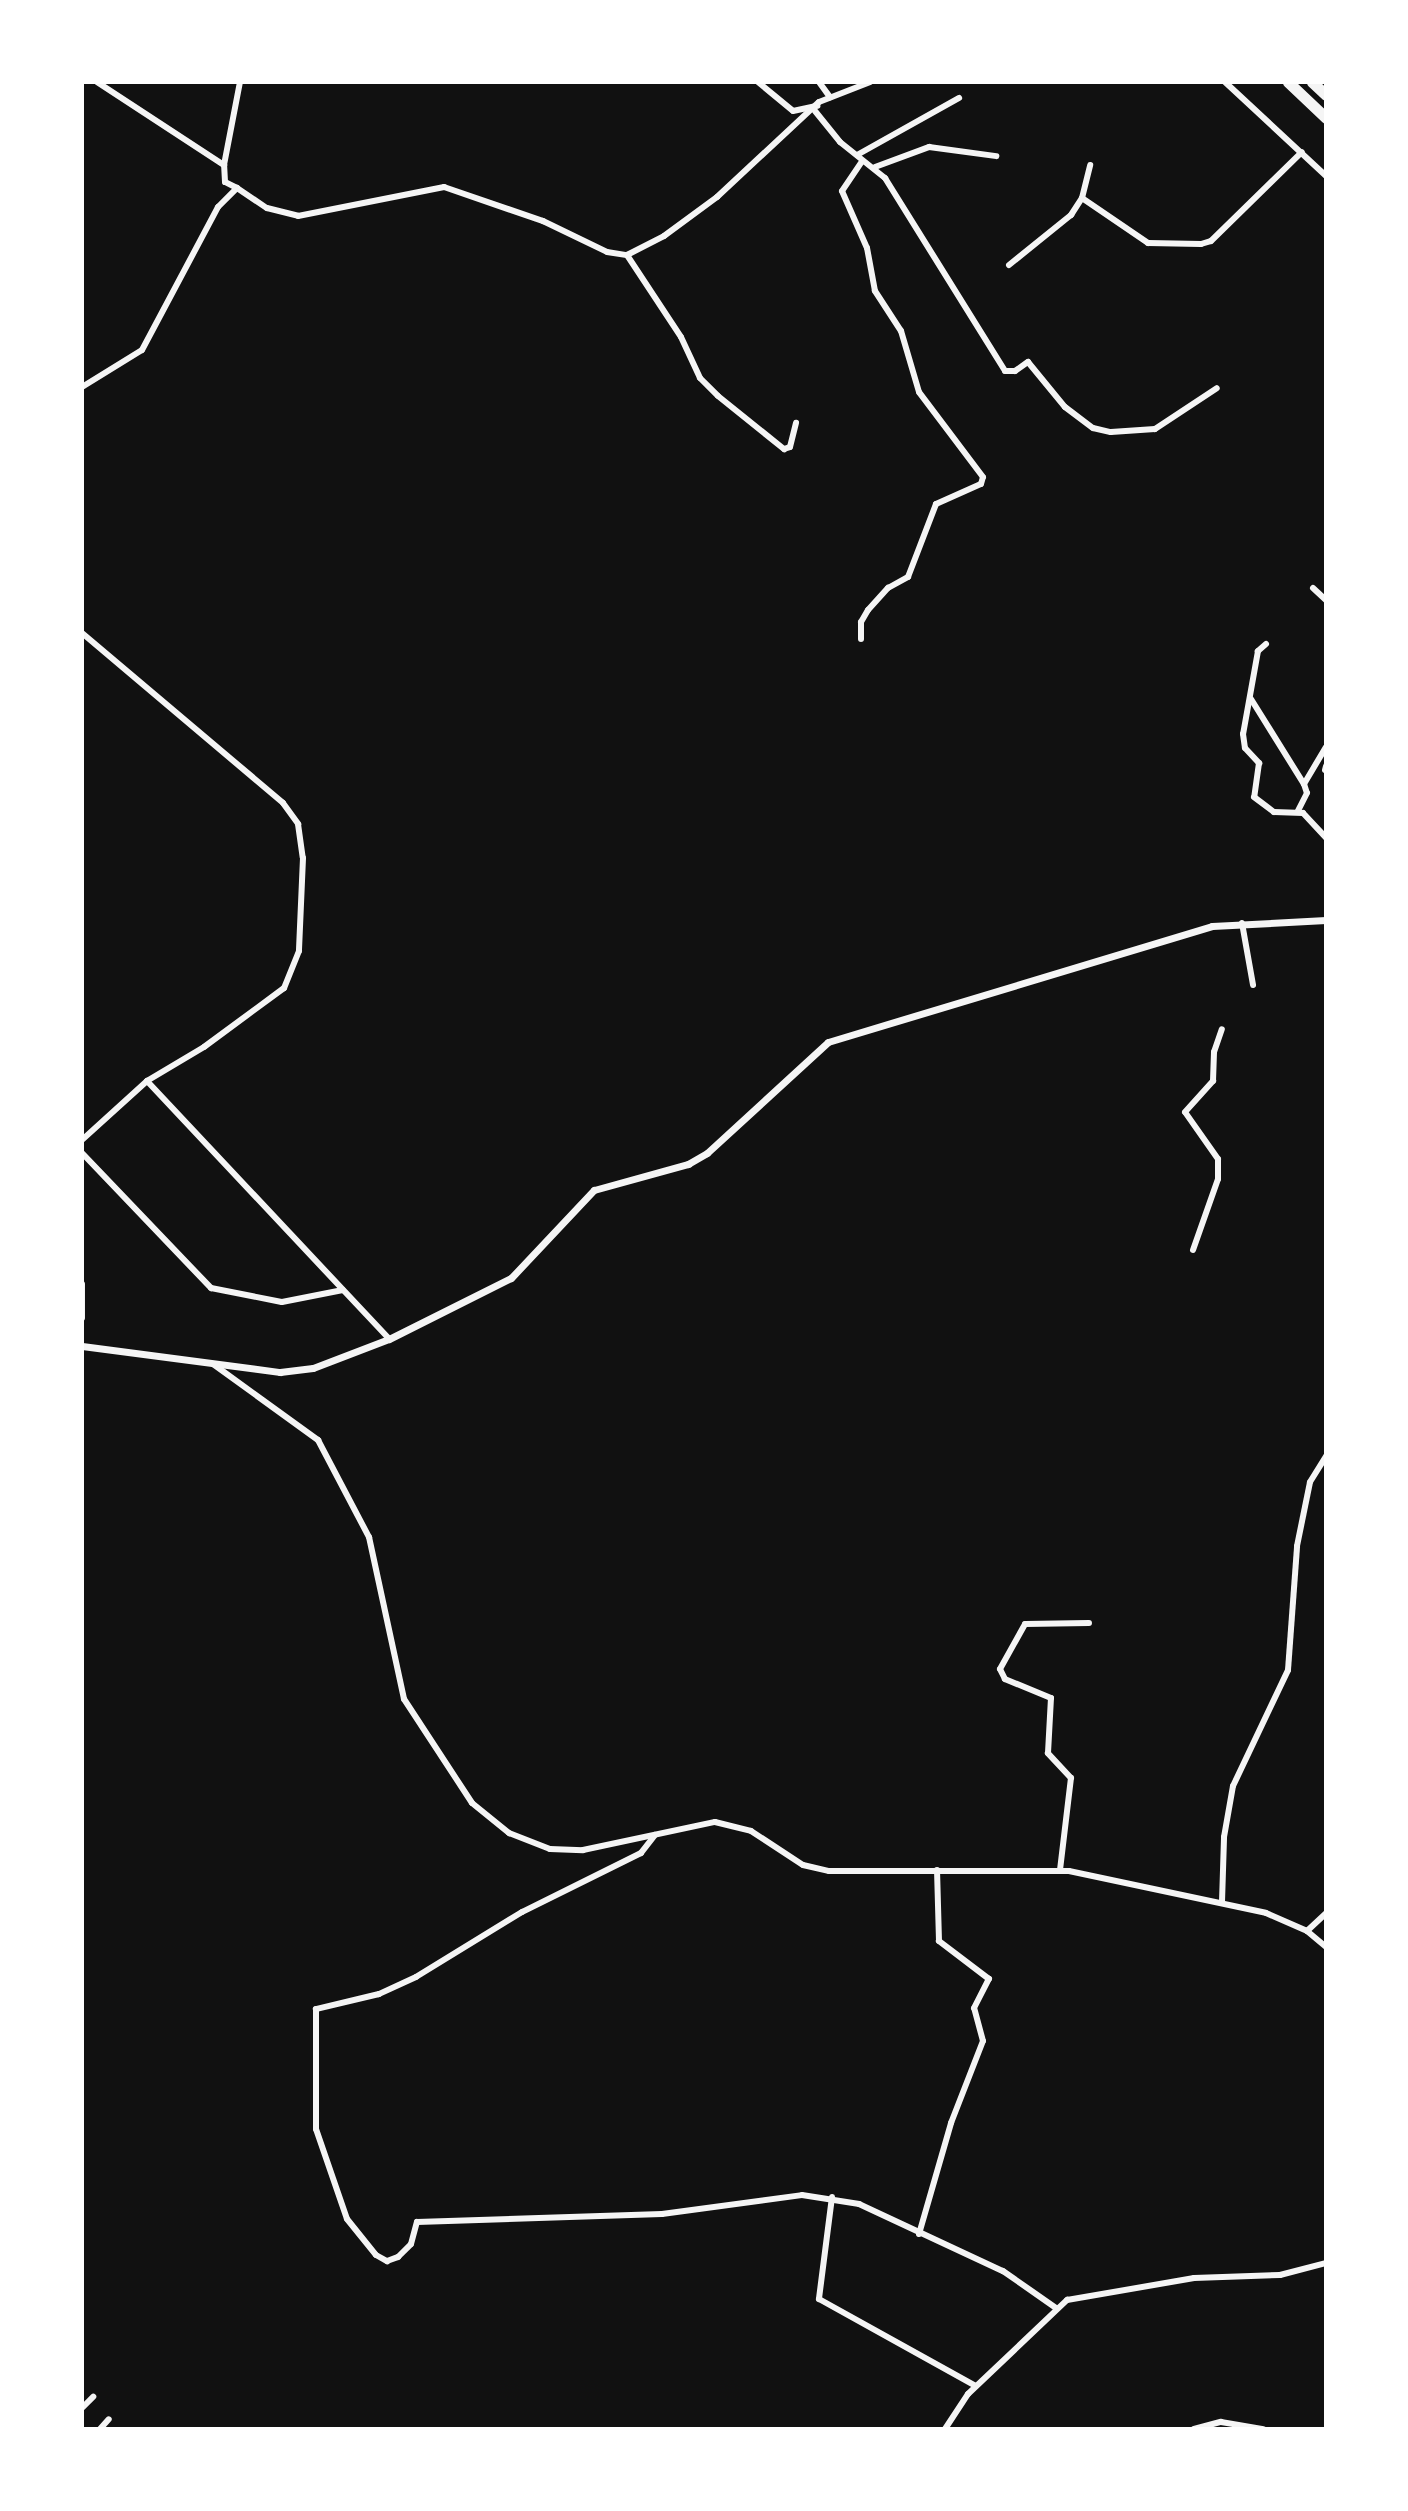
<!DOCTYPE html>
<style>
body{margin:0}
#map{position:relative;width:1408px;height:2511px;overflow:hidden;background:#111;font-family:"Space Grotesk",sans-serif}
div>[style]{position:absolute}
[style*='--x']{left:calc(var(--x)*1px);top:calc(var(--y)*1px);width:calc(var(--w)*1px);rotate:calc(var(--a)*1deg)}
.minor>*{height:6px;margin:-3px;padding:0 3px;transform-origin:3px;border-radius:3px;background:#f5f5f5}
.tertiary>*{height:7px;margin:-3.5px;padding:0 3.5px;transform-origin:3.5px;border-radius:3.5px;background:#f5f5f5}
.motorway>*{height:11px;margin:-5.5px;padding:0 5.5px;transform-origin:5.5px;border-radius:5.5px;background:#f5f5f5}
span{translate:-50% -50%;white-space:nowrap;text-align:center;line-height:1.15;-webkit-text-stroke:8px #fff;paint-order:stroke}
.frame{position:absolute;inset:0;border:84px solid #fff;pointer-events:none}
</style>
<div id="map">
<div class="minor">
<i style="--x:97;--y:82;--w:152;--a:33.2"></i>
<i style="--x:758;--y:82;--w:45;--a:39.6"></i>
<i style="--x:793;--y:111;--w:25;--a:-12"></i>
<i style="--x:819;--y:82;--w:19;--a:54"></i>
<i style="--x:1225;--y:82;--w:138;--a:42.9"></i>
<i style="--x:815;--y:111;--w:40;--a:51"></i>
<i style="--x:840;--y:142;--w:58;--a:38.7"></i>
<i style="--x:885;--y:178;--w:227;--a:58.1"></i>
<i style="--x:1005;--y:371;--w:10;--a:0"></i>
<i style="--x:1015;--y:371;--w:16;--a:-35"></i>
<i style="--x:1028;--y:362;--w:58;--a:50.6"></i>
<i style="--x:1065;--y:407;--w:35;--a:37"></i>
<i style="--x:1093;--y:428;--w:18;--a:13"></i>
<i style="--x:1111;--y:432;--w:44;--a:-3.9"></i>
<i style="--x:1155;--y:429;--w:74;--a:-33.5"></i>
<i style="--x:857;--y:155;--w:117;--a:-29.2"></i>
<i style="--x:875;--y:167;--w:58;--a:-20.3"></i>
<i style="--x:929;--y:147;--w:68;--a:7.7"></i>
<i style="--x:237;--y:188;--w:36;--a:34"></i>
<i style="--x:267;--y:208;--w:32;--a:14"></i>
<i style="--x:298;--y:216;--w:149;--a:-11.2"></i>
<i style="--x:444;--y:187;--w:105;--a:19"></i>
<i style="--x:543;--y:221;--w:71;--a:25.8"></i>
<i style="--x:607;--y:252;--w:20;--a:9"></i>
<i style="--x:627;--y:255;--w:42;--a:-27.2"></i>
<i style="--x:664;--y:236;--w:66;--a:-36.3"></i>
<i style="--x:717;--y:197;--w:139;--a:-43"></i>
<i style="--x:819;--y:102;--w:55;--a:-21.4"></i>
<i style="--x:1082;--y:198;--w:80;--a:34.3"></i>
<i style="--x:1148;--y:243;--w:53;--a:1.1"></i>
<i style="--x:1201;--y:244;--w:10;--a:-17"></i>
<i style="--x:1211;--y:241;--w:127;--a:-44.4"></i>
<i style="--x:627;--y:255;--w:98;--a:56.6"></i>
<i style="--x:681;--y:337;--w:45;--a:65.1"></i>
<i style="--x:700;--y:378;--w:25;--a:45"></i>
<i style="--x:718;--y:396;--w:85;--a:38.8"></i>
<i style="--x:784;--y:449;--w:6;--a:-18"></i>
<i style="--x:790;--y:447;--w:25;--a:-76"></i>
<i style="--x:1009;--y:265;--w:80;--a:-38.9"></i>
<i style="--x:1071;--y:215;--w:20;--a:-57"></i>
<i style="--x:1082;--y:198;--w:34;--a:-76"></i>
<i style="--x:82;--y:387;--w:70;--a:-31.7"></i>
<i style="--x:142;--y:350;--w:162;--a:-62"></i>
<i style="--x:218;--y:207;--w:27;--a:-45"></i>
<i style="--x:237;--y:188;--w:13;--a:-153"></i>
<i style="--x:225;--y:182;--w:17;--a:-93"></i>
<i style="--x:224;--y:165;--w:85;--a:-79.1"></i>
<i style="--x:1313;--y:588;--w:18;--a:43"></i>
<i style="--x:82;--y:633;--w:263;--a:40.2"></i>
<i style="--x:283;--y:803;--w:26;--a:54"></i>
<i style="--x:298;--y:824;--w:34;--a:82"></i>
<i style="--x:303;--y:858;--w:93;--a:92.5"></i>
<i style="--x:299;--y:951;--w:40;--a:112"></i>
<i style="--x:284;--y:988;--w:99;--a:143.6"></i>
<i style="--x:204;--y:1047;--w:66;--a:149.2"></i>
<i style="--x:147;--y:1081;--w:88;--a:137.8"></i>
<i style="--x:861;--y:639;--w:17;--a:-90"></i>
<i style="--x:861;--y:622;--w:14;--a:-60"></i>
<i style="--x:868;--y:610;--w:30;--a:-48"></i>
<i style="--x:888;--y:588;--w:23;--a:-29"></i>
<i style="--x:908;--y:577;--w:78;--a:-69"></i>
<i style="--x:936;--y:504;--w:49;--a:-24"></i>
<i style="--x:981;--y:484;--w:7;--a:-74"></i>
<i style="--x:983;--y:477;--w:106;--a:-127"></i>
<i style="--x:919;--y:392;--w:64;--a:-106.4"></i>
<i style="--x:901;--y:331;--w:48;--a:-123"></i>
<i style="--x:875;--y:291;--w:44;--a:-100.5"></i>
<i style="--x:867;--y:248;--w:62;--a:-113.7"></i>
<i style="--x:842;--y:191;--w:36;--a:-56"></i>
<i style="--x:1266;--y:644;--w:11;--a:139"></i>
<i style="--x:1258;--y:651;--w:84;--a:100.2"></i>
<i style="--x:1243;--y:734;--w:14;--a:82"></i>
<i style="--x:1245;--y:748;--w:21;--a:47"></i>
<i style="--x:1259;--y:763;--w:34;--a:98"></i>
<i style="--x:1254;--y:797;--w:25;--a:37"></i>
<i style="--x:1274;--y:812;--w:29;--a:2"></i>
<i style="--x:1303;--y:813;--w:34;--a:47"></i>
<i style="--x:1251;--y:699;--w:100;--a:58.1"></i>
<i style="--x:1304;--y:784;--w:9;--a:72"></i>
<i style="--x:1307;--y:793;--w:20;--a:117"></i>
<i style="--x:1325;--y:770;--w:4;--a:-76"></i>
<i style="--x:1304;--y:784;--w:43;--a:-59.3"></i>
<i style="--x:1242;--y:923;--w:63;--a:79.9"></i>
<i style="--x:147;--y:1081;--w:354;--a:46.8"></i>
<i style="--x:82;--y:1153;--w:187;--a:46.3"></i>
<i style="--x:211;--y:1288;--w:72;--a:11.2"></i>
<i style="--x:282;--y:1302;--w:62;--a:-11.1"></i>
<i style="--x:1193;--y:1250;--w:75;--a:-70.6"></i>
<i style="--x:1218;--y:1179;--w:20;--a:-90"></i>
<i style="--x:1218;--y:1159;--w:57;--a:-125.1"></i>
<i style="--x:1185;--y:1112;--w:42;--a:-47.9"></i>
<i style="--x:1213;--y:1081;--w:29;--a:-88"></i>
<i style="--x:1214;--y:1052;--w:24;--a:-71"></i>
<i style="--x:82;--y:1284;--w:34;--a:90"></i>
<i style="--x:213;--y:1364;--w:130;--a:35.9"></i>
<i style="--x:318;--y:1440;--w:110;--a:62.3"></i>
<i style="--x:369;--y:1537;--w:166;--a:77.8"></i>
<i style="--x:404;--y:1699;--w:124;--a:56.8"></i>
<i style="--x:472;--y:1803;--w:48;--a:39"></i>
<i style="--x:509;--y:1833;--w:44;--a:21.3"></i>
<i style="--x:550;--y:1849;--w:33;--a:2"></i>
<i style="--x:583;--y:1850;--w:135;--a:-12"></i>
<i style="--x:715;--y:1822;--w:37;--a:14"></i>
<i style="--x:751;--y:1831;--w:62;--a:33.2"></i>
<i style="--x:803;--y:1865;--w:27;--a:13"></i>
<i style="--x:829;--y:1871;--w:240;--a:0"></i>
<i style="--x:1069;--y:1871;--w:201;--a:12"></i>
<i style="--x:1266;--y:1913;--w:45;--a:23.7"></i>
<i style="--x:1307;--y:1931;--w:25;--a:40"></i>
<i style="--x:655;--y:1835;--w:23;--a:128"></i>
<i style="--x:641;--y:1853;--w:133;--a:153.6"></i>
<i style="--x:522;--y:1912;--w:124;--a:148.5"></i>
<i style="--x:416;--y:1977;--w:41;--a:155.3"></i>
<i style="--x:379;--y:1994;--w:65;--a:166.6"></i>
<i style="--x:316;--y:2009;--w:120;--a:90"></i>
<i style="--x:316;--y:2129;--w:95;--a:71"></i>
<i style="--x:347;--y:2219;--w:46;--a:51.1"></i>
<i style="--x:376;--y:2255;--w:13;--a:29"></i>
<i style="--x:387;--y:2261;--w:12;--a:-20"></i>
<i style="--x:398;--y:2257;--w:18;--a:-45"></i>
<i style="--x:411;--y:2244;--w:23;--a:-75"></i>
<i style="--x:417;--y:2222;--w:245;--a:-1.9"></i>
<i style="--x:662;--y:2214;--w:141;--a:-7.7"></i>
<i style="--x:802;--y:2195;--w:58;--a:9"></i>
<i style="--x:859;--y:2204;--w:159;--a:25"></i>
<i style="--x:1003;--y:2271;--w:65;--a:34.9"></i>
<i style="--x:1060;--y:1870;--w:93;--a:-83.2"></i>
<i style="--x:1071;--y:1778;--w:34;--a:-133"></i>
<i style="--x:1048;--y:1753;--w:55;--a:-86.9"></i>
<i style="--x:1051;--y:1698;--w:50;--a:-157.6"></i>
<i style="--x:1005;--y:1679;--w:11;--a:-117"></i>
<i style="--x:1000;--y:1669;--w:51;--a:-60.9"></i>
<i style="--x:1025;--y:1624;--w:64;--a:-0.9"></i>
<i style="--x:1222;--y:1902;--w:65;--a:-88.2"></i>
<i style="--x:1224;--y:1837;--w:52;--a:-80"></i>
<i style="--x:1233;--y:1786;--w:128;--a:-64.6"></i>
<i style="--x:1288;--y:1670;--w:124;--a:-85.8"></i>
<i style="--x:1297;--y:1546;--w:65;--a:-78.5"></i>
<i style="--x:1310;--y:1482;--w:31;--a:-58"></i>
<i style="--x:1307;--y:1931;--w:26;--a:-43"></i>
<i style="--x:832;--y:2197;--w:103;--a:97.3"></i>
<i style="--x:819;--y:2299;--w:179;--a:29"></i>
<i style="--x:919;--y:2234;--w:116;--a:-73.9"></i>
<i style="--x:951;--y:2123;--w:88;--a:-68.7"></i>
<i style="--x:983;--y:2041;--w:34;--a:-105"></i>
<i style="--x:974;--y:2008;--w:33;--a:-63"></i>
<i style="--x:989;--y:1979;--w:63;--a:-142.8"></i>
<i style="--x:939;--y:1941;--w:71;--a:-91.6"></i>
<i style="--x:82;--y:2408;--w:16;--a:-45"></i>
<i style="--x:100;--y:2429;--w:13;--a:-48"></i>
<i style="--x:945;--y:2429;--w:42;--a:-56.7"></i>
<i style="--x:968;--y:2394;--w:137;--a:-43.5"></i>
<i style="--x:1067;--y:2300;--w:129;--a:-9.8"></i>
<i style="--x:1194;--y:2278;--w:86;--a:-2"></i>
<i style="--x:1280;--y:2275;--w:48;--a:-14.6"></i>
<i style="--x:1194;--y:2429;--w:28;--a:-15"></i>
<i style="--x:1221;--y:2422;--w:43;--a:9.5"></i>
</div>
<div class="tertiary">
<i style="--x:82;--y:1346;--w:200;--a:7.5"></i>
<i style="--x:280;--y:1372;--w:33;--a:-7"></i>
<i style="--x:313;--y:1368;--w:81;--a:-20.9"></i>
<i style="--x:389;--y:1339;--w:136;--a:-26.6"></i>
<i style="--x:511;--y:1278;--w:121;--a:-46.7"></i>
<i style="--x:594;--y:1190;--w:98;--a:-15.5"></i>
<i style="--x:688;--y:1164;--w:22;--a:-30"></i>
<i style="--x:707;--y:1153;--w:164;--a:-42.5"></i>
<i style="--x:828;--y:1042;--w:401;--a:-16.8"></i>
<i style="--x:1212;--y:926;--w:114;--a:-3"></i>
</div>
<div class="motorway">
<i style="--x:1288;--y:82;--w:52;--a:43.5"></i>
<i style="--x:1312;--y:82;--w:19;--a:43"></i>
</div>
<div class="frame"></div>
</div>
